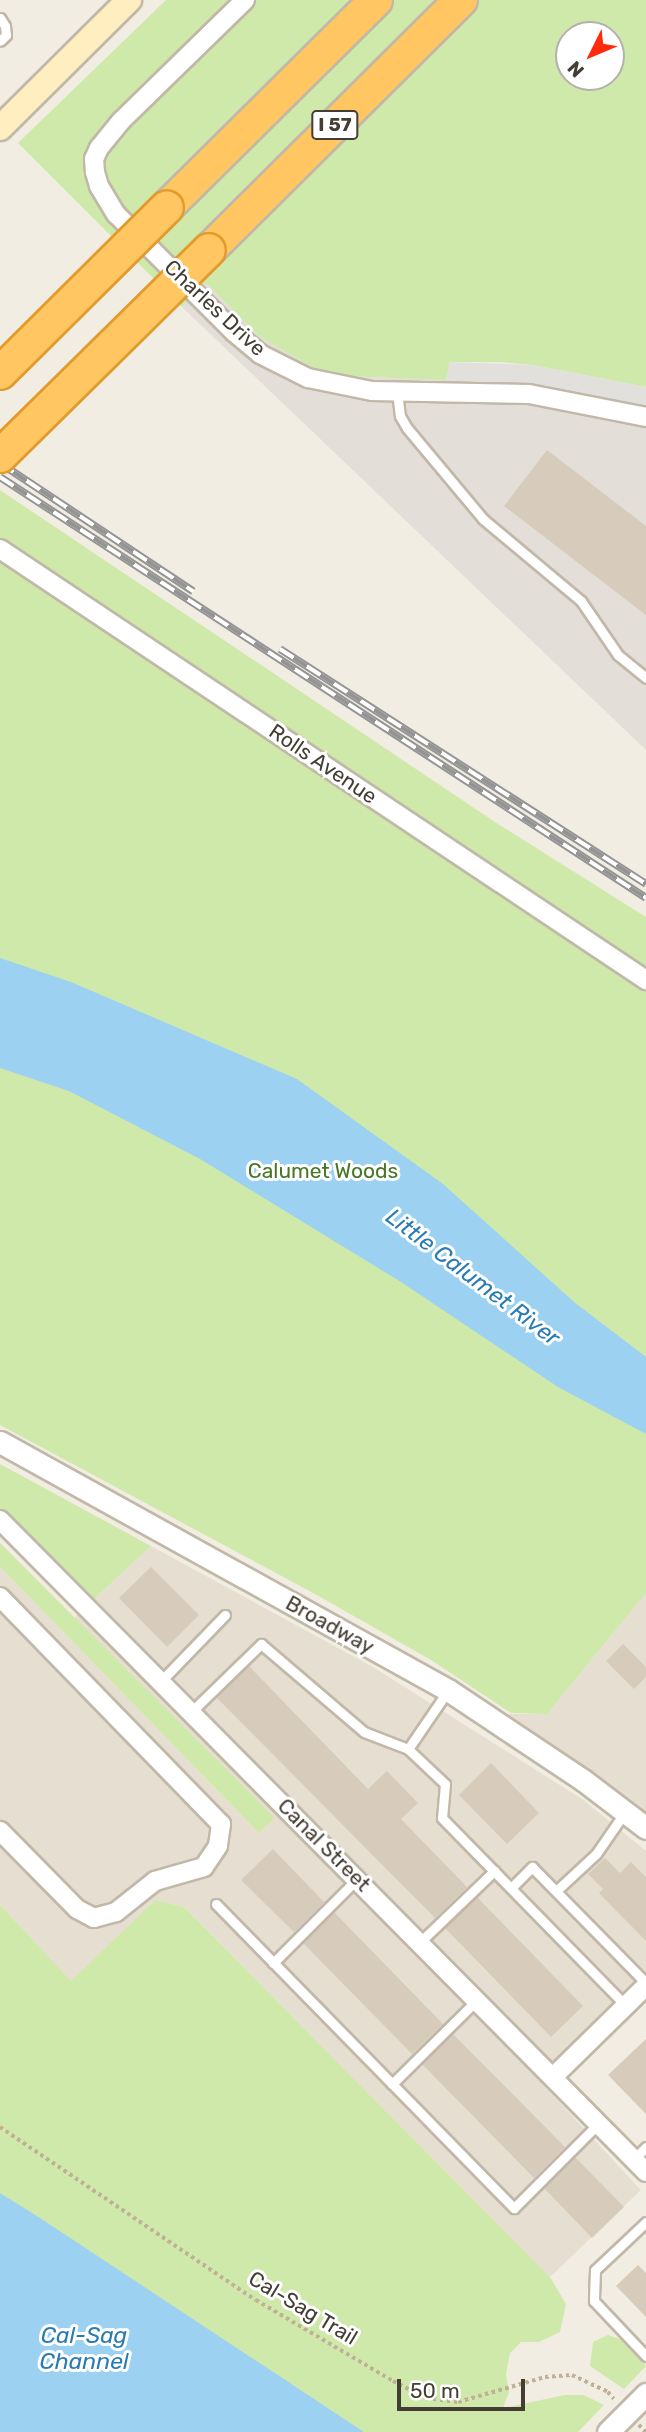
<!DOCTYPE html>
<style>
body{margin:0}
#map{position:relative;width:646px;height:2432px;overflow:hidden;background:#f2ede3;font-family:Rubik,sans-serif}
div>[style]{position:absolute}
[style*='--x']{left:calc(var(--x)*1px);top:calc(var(--y)*1px);width:calc(var(--w)*1px);rotate:calc(var(--a)*1deg)}
.residential>*{inset:0;background:#e6dfd1}
.industrial>*{inset:0;background:#e4ded8}
.green>*{inset:0;background:#cee9aa}
.parking>*{inset:0;background:#e2e0dc}
.water>*{inset:0;background:#9cd1f2}
.building>*{inset:0;background:#d7cbbb}
.path>*{height:3.5px;margin-top:-1.75px;transform-origin:0;background:repeating-linear-gradient(90deg,#c0b096 0 3.5px,transparent 0 7px)}
.roads{filter:drop-shadow(2px 0 #c1b8a8) drop-shadow(-2px 0 #c1b8a8) drop-shadow(0 2px #c1b8a8) drop-shadow(0 -2px #c1b8a8)}
.service>*{height:9px;margin:-4.5px;padding:0 4.5px;transform-origin:4.5px;border-radius:4.5px;background:#fff}
.minor>*{height:18px;margin:-9px;padding:0 9px;transform-origin:9px;border-radius:9px;background:#fff}
.tertiary>*{height:21px;margin:-10.5px;padding:0 10.5px;transform-origin:10.5px;border-radius:10.5px;background:#fff}
.secondary>*{height:24px;margin:-12px;padding:0 12px;transform-origin:12px;border-radius:12px;background:#ffeec0}
.motorway>*{height:32px;margin:-16px;padding:0 16px;transform-origin:16px;border-radius:16px;background:#ffc661}
.rail>*{height:8px;margin-top:-4px;transform-origin:0;background:repeating-linear-gradient(90deg,#fff 0 16px,#949494 0 32px);box-sizing:border-box;border-block:2px solid #949494}
.bridges{filter:drop-shadow(2px 0 #e29b2d) drop-shadow(-2px 0 #e29b2d) drop-shadow(0 2px #e29b2d) drop-shadow(0 -2px #e29b2d)}
.motorway-bridge>*{height:32px;margin:-16px;padding:0 16px;transform-origin:16px;border-radius:16px;background:#ffc661}
span{translate:-50% -50%;white-space:nowrap;text-align:center;line-height:1.15;-webkit-text-stroke:6px #fff;paint-order:stroke}
.shield-label span{padding:2px 5px;background:#fff;border:2px solid;border-radius:5px;-webkit-text-stroke-width:0}
.shield-label{font-size:19px;color:#443d33;font-weight:700}
.street-label{font-size:21px;color:#443d33}
.park-label{font-size:21px;color:#467725}
.water-label{font-size:23px;color:#297cb3;font-style:italic}
.north{position:absolute;left:555px;top:21px;width:70px;height:70px;box-sizing:border-box;background:#fff;border:2px solid #b4b1ad;border-radius:50%;rotate:227deg;font-size:19px;font-weight:700;line-height:28px;text-align:center;color:#443d33}
.north::after{content:'';display:block;margin:auto;width:24px;height:32px;background:#ff2b0d;clip-path:polygon(50% 0,100% 100%,50% 72%,0 100%)}
.scale{position:absolute;left:397px;top:2379px;width:128px;height:32px;box-sizing:border-box;border:4px solid #443d33;border-top:0;padding-left:9px;font-size:21px;line-height:24px;white-space:nowrap;color:#443d33;-webkit-text-stroke:5px #fff;paint-order:stroke}
</style>
<div id="map">
<div class="residential">
<i style="clip-path:polygon(151px 1546px,373px 1667px,582px 1799px,646px 1851px,646px 1976px,538px 2079px,641px 2190px,550px 2277px,184px 1907px,155px 1900px,71px 1982px,0 1905px,0 1567px,259px 1833px,275px 1818px,74px 1618px)"></i>
<i style="clip-path:polygon(646px 1593px,646px 1813px,508px 1714px,547px 1714px)"></i>
</div>
<div class="industrial">
<i style="clip-path:polygon(206px 283px,260px 337px,312px 367px,344px 376px,646px 387px,646px 750px,182px 307px)"></i>
</div>
<div class="green">
<i style="clip-path:polygon(evenodd,166px 0,646px 0,646px 387px,533px 365px,499px 362px,450px 362px,446px 380px,344px 376px,312px 367px,260px 337px,206px 283px,182px 307px,18px 143px,166px 0,569px 35px,611px 35px,611px 77px,569px 77px,569px 35px)"></i>
<i style="clip-path:polygon(0 490px,498px 824px,646px 917px,646px 1593px,547px 1714px,511px 1713px,431px 1660px,315px 1594px,0 1425px)"></i>
<i style="clip-path:polygon(0 1464px,151px 1546px,92px 1601px,0 1509px)"></i>
<i style="clip-path:polygon(0 1543px,275px 1818px,259px 1833px,0 1567px)"></i>
<i style="clip-path:polygon(155px 1900px,184px 1907px,550px 2277px,566px 2304px,560px 2332px,539px 2342px,521px 2342px,510px 2353px,506px 2374px,509px 2392px,503px 2408px,565px 2395px,584px 2395px,604px 2405px,578px 2432px,364px 2432px,0 2193px,0 1905px,71px 1981px)"></i>
<i style="clip-path:polygon(608px 2335px,620px 2339px,646px 2366px,624px 2389px,590px 2366px,593px 2342px)"></i>
</div>
<div class="parking">
<i style="clip-path:polygon(450px 362px,533px 365px,646px 387px,646px 427px,516px 403px,441px 402px)"></i>
</div>
<div class="water">
<i style="clip-path:polygon(0 958px,71px 982px,297px 1079px,443px 1184px,574px 1302px,646px 1357px,646px 1434px,558px 1387px,401px 1282px,200px 1159px,69px 1091px,0 1068px)"></i>
<i style="clip-path:polygon(0 2193px,40px 2218px,364px 2432px,0 2432px)"></i>
</div>
<div class="building">
<i style="clip-path:polygon(547px 450px,646px 526px,646px 615px,504px 506px)"></i>
<i style="clip-path:polygon(151px 1567px,199px 1615px,167px 1647px,119px 1598px)"></i>
<i style="clip-path:polygon(623px 1644px,646px 1667px,646px 1677px,634px 1689px,606px 1661px)"></i>
<i style="clip-path:polygon(249px 1666px,368px 1789px,387px 1771px,418px 1803px,401px 1819px,467px 1887px,435px 1918px,216px 1697px)"></i>
<i style="clip-path:polygon(491px 1763px,539px 1813px,507px 1844px,459px 1795px)"></i>
<i style="clip-path:polygon(273px 1849px,324px 1902px,294px 1932px,241px 1880px)"></i>
<i style="clip-path:polygon(605px 1858px,620px 1873px,631px 1862px,646px 1877px,646px 1941px,599px 1893px,603px 1889px,588px 1874px)"></i>
<i style="clip-path:polygon(477px 1897px,583px 2006px,551px 2037px,445px 1928px)"></i>
<i style="clip-path:polygon(334px 1912px,443px 2024px,412px 2054px,303px 1943px)"></i>
<i style="clip-path:polygon(453px 2034px,565px 2147px,534px 2178px,422px 2064px)"></i>
<i style="clip-path:polygon(646px 2039px,646px 2114px,608px 2075px)"></i>
<i style="clip-path:polygon(575px 2157px,624px 2207px,592px 2238px,544px 2188px)"></i>
<i style="clip-path:polygon(638px 2265px,646px 2273px,646px 2317px,616px 2286px)"></i>
</div>
<div class="path">
<i style="--x:0;--y:2127;--w:309;--a:34.1"></i>
<i style="--x:256;--y:2300;--w:159;--a:30.6"></i>
<i style="--x:393;--y:2381;--w:37;--a:27"></i>
<i style="--x:426;--y:2398;--w:32;--a:7"></i>
<i style="--x:458;--y:2402;--w:91;--a:-16"></i>
<i style="--x:545;--y:2377;--w:27;--a:-4"></i>
<i style="--x:572;--y:2375;--w:40;--a:25"></i>
<i style="--x:608;--y:2392;--w:9;--a:49"></i>
<i style="--x:639;--y:2425;--w:10;--a:45"></i>
</div>
<div class="roads">
<div class="service">
<i style="--x:0;--y:18;--w:9;--a:58"></i>
<i style="--x:5;--y:26;--w:9;--a:84"></i>
<i style="--x:6;--y:35;--w:8;--a:135"></i>
<i style="--x:397;--y:392;--w:24;--a:83"></i>
<i style="--x:400;--y:416;--w:14;--a:60"></i>
<i style="--x:407;--y:428;--w:119;--a:50.1"></i>
<i style="--x:483;--y:519;--w:128;--a:39.9"></i>
<i style="--x:581;--y:601;--w:65;--a:55.6"></i>
<i style="--x:618;--y:655;--w:36;--a:39"></i>
<i style="--x:161;--y:1681;--w:92;--a:-45.9"></i>
<i style="--x:447;--y:1692;--w:69;--a:124.4"></i>
<i style="--x:408;--y:1749;--w:51;--a:43.4"></i>
<i style="--x:445;--y:1784;--w:34;--a:95"></i>
<i style="--x:442;--y:1818;--w:263;--a:45.6"></i>
<i style="--x:191;--y:1712;--w:98;--a:-44.2"></i>
<i style="--x:261;--y:1644;--w:135;--a:40.5"></i>
<i style="--x:364;--y:1732;--w:47;--a:21.1"></i>
<i style="--x:511;--y:1888;--w:30;--a:-45"></i>
<i style="--x:532;--y:1867;--w:163;--a:45.5"></i>
<i style="--x:556;--y:1891;--w:54;--a:-42.8"></i>
<i style="--x:596;--y:1854;--w:51;--a:-55.4"></i>
<i style="--x:216;--y:1904;--w:426;--a:45.6"></i>
<i style="--x:514;--y:2208;--w:120;--a:-45"></i>
<i style="--x:420;--y:1942;--w:103;--a:-43.8"></i>
<i style="--x:273;--y:1963;--w:119;--a:-45"></i>
<i style="--x:392;--y:2084;--w:120;--a:-44.7"></i>
<i style="--x:634;--y:2159;--w:17;--a:-45"></i>
<i style="--x:646;--y:2222;--w:70;--a:136.7"></i>
<i style="--x:595;--y:2270;--w:31;--a:92"></i>
<i style="--x:594;--y:2301;--w:76;--a:46.6"></i>
</div>
<div class="minor">
<i style="--x:245;--y:0;--w:173;--a:135.7"></i>
<i style="--x:121;--y:121;--w:35;--a:129"></i>
<i style="--x:99;--y:148;--w:12;--a:114"></i>
<i style="--x:94;--y:159;--w:13;--a:86"></i>
<i style="--x:95;--y:172;--w:15;--a:74"></i>
<i style="--x:99;--y:186;--w:33;--a:59"></i>
<i style="--x:116;--y:214;--w:167;--a:45"></i>
<i style="--x:234;--y:332;--w:34;--a:40"></i>
<i style="--x:260;--y:354;--w:54;--a:26.6"></i>
<i style="--x:308;--y:378;--w:65;--a:11.5"></i>
<i style="--x:372;--y:391;--w:157;--a:1.1"></i>
<i style="--x:529;--y:394;--w:119;--a:11.1"></i>
<i style="--x:0;--y:549;--w:777;--a:33.71"></i>
<i style="--x:0;--y:1520;--w:918;--a:45.26"></i>
<i style="--x:0;--y:1597;--w:317;--a:45.8"></i>
<i style="--x:221;--y:1824;--w:22;--a:98"></i>
<i style="--x:218;--y:1846;--w:25;--a:124"></i>
<i style="--x:204;--y:1867;--w:51;--a:164.1"></i>
<i style="--x:155;--y:1881;--w:50;--a:141.5"></i>
<i style="--x:116;--y:1912;--w:23;--a:165"></i>
<i style="--x:94;--y:1918;--w:19;--a:-152"></i>
<i style="--x:77;--y:1909;--w:110;--a:-134.6"></i>
<i style="--x:553;--y:2077;--w:130;--a:-44.4"></i>
</div>
<div class="tertiary">
<i style="--x:0;--y:1442;--w:512;--a:28.97"></i>
<i style="--x:448;--y:1690;--w:162;--a:33.7"></i>
<i style="--x:583;--y:1780;--w:79;--a:37.3"></i>
<i style="--x:608;--y:2432;--w:54;--a:-45"></i>
</div>
<div class="secondary">
<i style="--x:0;--y:128;--w:182;--a:-44.8"></i>
</div>
<div class="motorway">
<i style="--x:167;--y:207;--w:294;--a:-44.7"></i>
<i style="--x:209;--y:250;--w:355;--a:-44.8"></i>
</div>
</div>
<div class="rail">
<i style="--x:0;--y:463;--w:232;--a:33.6"></i>
<i style="--x:0;--y:477;--w:771;--a:33.09"></i>
<i style="--x:280;--y:649;--w:435;--a:32.7"></i>
</div>
<div class="bridges">
<div class="motorway-bridge">
<i style="--x:0;--y:373;--w:235;--a:-44.8"></i>
<i style="--x:0;--y:456;--w:293;--a:-44.6"></i>
</div>
</div>
<div class="shield-label">
<span style="left:335px;top:125px">I 57</span>
</div>
<div class="street-label">
<span style="left:215px;top:308px;rotate:43deg">Charles Drive</span>
<span style="left:323px;top:764px;rotate:34deg">Rolls Avenue</span>
<span style="left:330px;top:1625px;rotate:29deg">Broadway</span>
<span style="left:324px;top:1845px;rotate:45deg">Canal Street</span>
<span style="left:303px;top:2308px;rotate:31deg">Cal-Sag Trail</span>
</div>
<div class="park-label">
<span style="left:323px;top:1171px">Calumet Woods</span>
</div>
<div class="water-label">
<span style="left:473px;top:1277px;rotate:37deg">Little Calumet River</span>
<span style="left:84px;top:2348px">Cal-Sag<br>Channel</span>
</div>
<div class="north">N</div>
<div class="scale">50 m</div>
</div>
